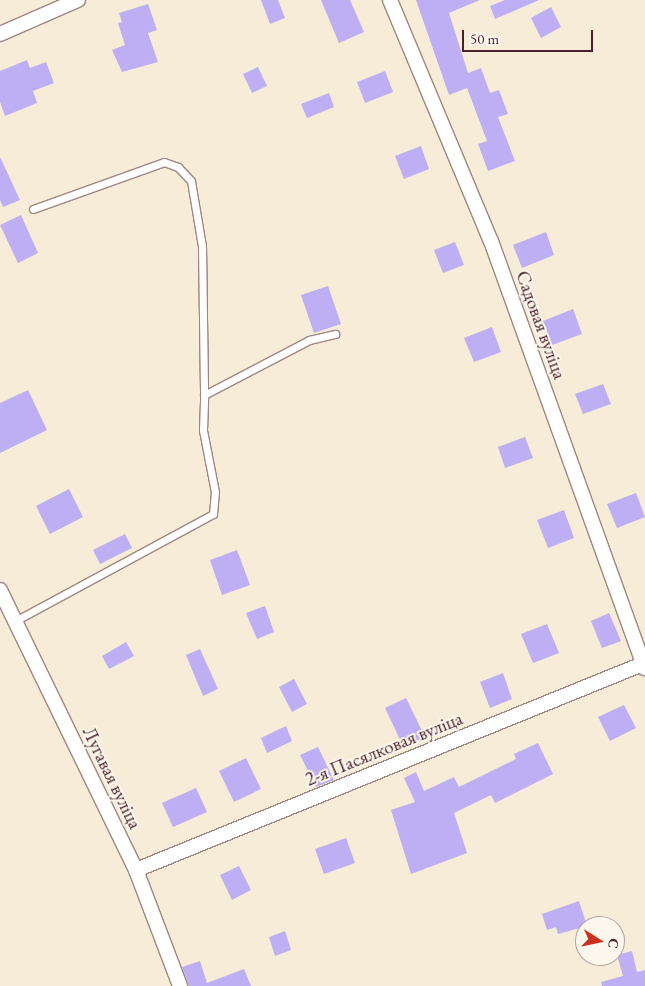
<!DOCTYPE html>
<meta charset="utf-8">
<style>
body{margin:0}
#map{position:relative;width:645px;height:986px;overflow:hidden;background:#f6ecd7;font-family:"EB Garamond",serif}
div>[style]{position:absolute}
[style*='--x']{left:calc(var(--x)*1px);top:calc(var(--y)*1px);width:calc(var(--w)*1px);rotate:calc(var(--a)*1deg)}
.building>*{inset:0;background:#beaff4}
.roads{filter:drop-shadow(1px 0 #a08681) drop-shadow(-1px 0 #a08681) drop-shadow(0 1px #a08681) drop-shadow(0 -1px #a08681)}
.service>*{height:7px;margin:-3.5px;padding:0 3.5px;transform-origin:3.5px;border-radius:3.5px;background:#fff}
.minor>*{height:14px;margin:-7px;padding:0 7px;transform-origin:7px;border-radius:7px;background:#fff}
span{translate:-50% -50%;white-space:nowrap;text-align:center;line-height:1.15;-webkit-text-stroke:4px #fbf7ec;paint-order:stroke}
.street-label{font-size:19px;color:#4a1f2b}
.north{position:absolute;left:575px;top:916px;width:50px;height:50px;box-sizing:border-box;background:#fbf7ec;border:1px solid #b4a19f;border-radius:50%;rotate:100deg;font-size:14px;font-weight:700;line-height:20px;text-align:center;color:#4a1f2b}
.north::after{content:'';display:block;margin:auto;width:18px;height:22px;background:#c8321e;clip-path:polygon(50% 0,100% 100%,50% 72%,0 100%)}
.scale{position:absolute;left:462px;top:30px;width:131px;height:22px;box-sizing:border-box;border:2px solid #4a1f2b;border-top:0;padding-left:6px;font-size:15px;line-height:18px;white-space:nowrap;color:#4a1f2b;-webkit-text-stroke:4px #fbf7ec;paint-order:stroke}
</style>
<div id="map">
<div class="building">
<i style="clip-path:polygon(261px 0,278px 0,285px 18px,270px 24px)"></i>
<i style="clip-path:polygon(321px 0,350px 0,364px 32px,339px 43px)"></i>
<i style="clip-path:polygon(416px 0,480px 0,449px 13px,468px 73px,481px 68px,490px 93px,499px 90px,508px 114px,498px 117px,515px 161px,488px 171px,478px 144px,487px 141px,467px 88px,449px 95px)"></i>
<i style="clip-path:polygon(505px 0,539px 0,495px 19px,490px 6px)"></i>
<i style="clip-path:polygon(148px 4px,157px 30px,148px 33px,158px 62px,122px 72px,112px 50px,125px 45px,118px 23px,122px 22px,119px 13px)"></i>
<i style="clip-path:polygon(551px 7px,561px 27px,541px 38px,531px 18px)"></i>
<i style="clip-path:polygon(27px 60px,30px 68px,46px 62px,54px 83px,33px 91px,37px 103px,5px 116px,0 102px,0 71px)"></i>
<i style="clip-path:polygon(258px 67px,267px 86px,252px 93px,243px 74px)"></i>
<i style="clip-path:polygon(385px 71px,393px 92px,365px 103px,357px 82px)"></i>
<i style="clip-path:polygon(329px 93px,334px 107px,307px 118px,301px 104px)"></i>
<i style="clip-path:polygon(421px 146px,429px 169px,404px 179px,395px 156px)"></i>
<i style="clip-path:polygon(0 157px,20px 200px,3px 207px,0 200px)"></i>
<i style="clip-path:polygon(21px 215px,38px 253px,18px 263px,0 225px)"></i>
<i style="clip-path:polygon(546px 232px,554px 255px,522px 268px,513px 245px)"></i>
<i style="clip-path:polygon(455px 242px,464px 265px,443px 273px,434px 250px)"></i>
<i style="clip-path:polygon(328px 286px,341px 324px,314px 333px,301px 295px)"></i>
<i style="clip-path:polygon(573px 309px,582px 334px,552px 345px,543px 321px)"></i>
<i style="clip-path:polygon(492px 327px,501px 352px,474px 362px,464px 338px)"></i>
<i style="clip-path:polygon(603px 384px,611px 404px,583px 414px,575px 394px)"></i>
<i style="clip-path:polygon(28px 390px,47px 430px,0 453px,0 403px)"></i>
<i style="clip-path:polygon(525px 437px,533px 458px,505px 468px,498px 447px)"></i>
<i style="clip-path:polygon(69px 489px,83px 517px,50px 534px,36px 506px)"></i>
<i style="clip-path:polygon(636px 493px,645px 517px,617px 528px,607px 504px)"></i>
<i style="clip-path:polygon(564px 510px,574px 538px,548px 548px,537px 520px)"></i>
<i style="clip-path:polygon(125px 534px,132px 548px,100px 564px,93px 550px)"></i>
<i style="clip-path:polygon(237px 550px,250px 585px,222px 595px,210px 560px)"></i>
<i style="clip-path:polygon(265px 606px,274px 632px,257px 639px,246px 613px)"></i>
<i style="clip-path:polygon(609px 613px,621px 641px,602px 648px,591px 621px)"></i>
<i style="clip-path:polygon(547px 624px,559px 653px,533px 663px,521px 634px)"></i>
<i style="clip-path:polygon(126px 642px,134px 656px,109px 669px,102px 656px)"></i>
<i style="clip-path:polygon(200px 649px,218px 689px,203px 696px,186px 655px)"></i>
<i style="clip-path:polygon(503px 673px,512px 699px,490px 708px,480px 682px)"></i>
<i style="clip-path:polygon(294px 679px,307px 704px,292px 712px,279px 687px)"></i>
<i style="clip-path:polygon(406px 698px,425px 737px,404px 748px,385px 708px)"></i>
<i style="clip-path:polygon(624px 705px,636px 728px,610px 741px,598px 717px)"></i>
<i style="clip-path:polygon(286px 726px,292px 741px,267px 753px,261px 738px)"></i>
<i style="clip-path:polygon(538px 743px,553px 774px,495px 803px,491px 795px,454px 813px,467px 853px,411px 874px,391px 810px,415px 802px,404px 778px,416px 772px,424px 791px,454px 777px,459px 787px,516px 759px,514px 754px)"></i>
<i style="clip-path:polygon(318px 747px,334px 780px,316px 787px,300px 755px)"></i>
<i style="clip-path:polygon(246px 758px,261px 789px,234px 802px,219px 771px)"></i>
<i style="clip-path:polygon(196px 788px,207px 812px,173px 827px,162px 803px)"></i>
<i style="clip-path:polygon(346px 838px,355px 863px,324px 874px,315px 849px)"></i>
<i style="clip-path:polygon(239px 866px,251px 890px,232px 900px,220px 875px)"></i>
<i style="clip-path:polygon(579px 901px,587px 926px,558px 934px,556px 927px,547px 930px,542px 914px)"></i>
<i style="clip-path:polygon(285px 931px,291px 950px,275px 956px,269px 937px)"></i>
<i style="clip-path:polygon(632px 951px,637px 972px,645px 970px,645px 986px,602px 986px,601px 982px,623px 976px,617px 955px)"></i>
<i style="clip-path:polygon(200px 961px,207px 983px,244px 969px,251px 986px,189px 986px,182px 967px)"></i>
</div>
<div class="roads">
<div class="service">
<i style="--x:33;--y:209;--w:139;--a:-19.7"></i>
<i style="--x:164;--y:162;--w:15;--a:20"></i>
<i style="--x:178;--y:167;--w:19;--a:47"></i>
<i style="--x:191;--y:181;--w:66;--a:80.4"></i>
<i style="--x:202;--y:246;--w:149;--a:89.2"></i>
<i style="--x:15;--y:621;--w:225;--a:-28.4"></i>
<i style="--x:213;--y:514;--w:22;--a:-85"></i>
<i style="--x:215;--y:492;--w:63;--a:-101"></i>
<i style="--x:203;--y:430;--w:35;--a:-88"></i>
<i style="--x:204;--y:395;--w:119;--a:-27.6"></i>
<i style="--x:309;--y:340;--w:27;--a:-13"></i>
</div>
<div class="minor">
<i style="--x:390;--y:0;--w:261;--a:67.3"></i>
<i style="--x:491;--y:241;--w:454;--a:70.2"></i>
<i style="--x:0;--y:34;--w:85;--a:-23.6"></i>
<i style="--x:0;--y:590;--w:311;--a:64.1"></i>
<i style="--x:136;--y:870;--w:124;--a:69.2"></i>
<i style="--x:136;--y:870;--w:549;--a:-22.13"></i>
</div>
</div>
<div class="street-label">
<span style="left:541px;top:325px;rotate:70deg">Садовая вуліца</span>
<span style="left:384px;top:749px;rotate:-22deg">2-я Пасялковая вуліца</span>
<span style="left:112px;top:778px;rotate:64deg">Лугавая вуліца</span>
</div>
<div class="north">С</div>
<div class="scale">50 m</div>
</div>
